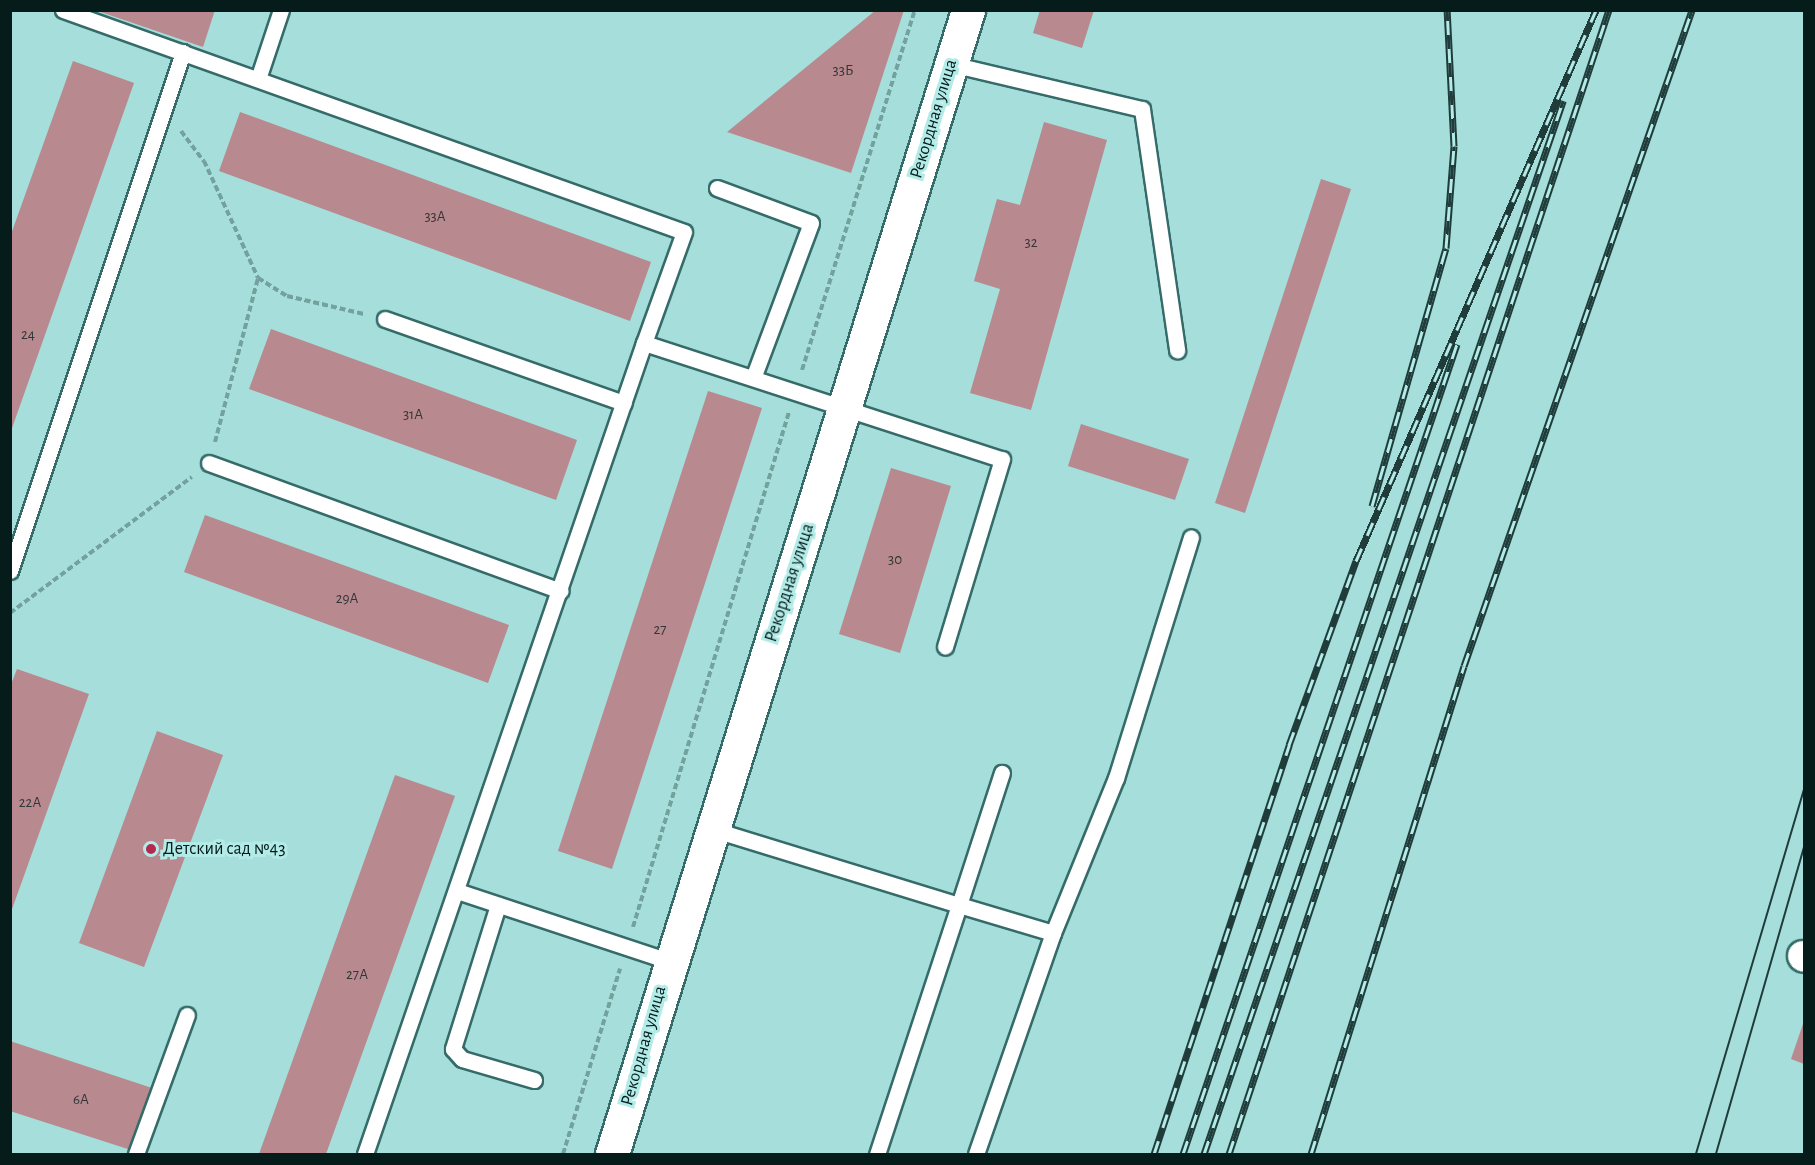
<!DOCTYPE html>
<meta charset="utf-8">
<style>
body{margin:0}
#map{position:relative;width:1815px;height:1165px;overflow:hidden;background:#a5deda;font-family:"Alegreya Sans",sans-serif}
div>[style]{position:absolute}
[style*='--x']{left:calc(var(--x)*1px);top:calc(var(--y)*1px);width:calc(var(--w)*1px);rotate:calc(var(--a)*1deg)}
.building>*{inset:0;background:#b8898e}
.path>*{height:4px;margin-top:-2px;transform-origin:0;background:repeating-linear-gradient(90deg,#73a19e 0 6px,transparent 0 9px)}
.roads{filter:drop-shadow(2px 0 #356b69) drop-shadow(-2px 0 #356b69) drop-shadow(0 2px #356b69) drop-shadow(0 -2px #356b69)}
.service>*{height:15px;margin:-7.5px;padding:0 7.5px;transform-origin:7.5px;border-radius:7.5px;background:#fff}
.minor>*{height:30px;margin:-15px;padding:0 15px;transform-origin:15px;border-radius:15px;background:#fff}
.secondary>*{height:33px;margin:-16.5px;padding:0 16.5px;transform-origin:16.5px;border-radius:16.5px;background:#fff}
.tram>*{height:1.5px;margin:-0.75px;padding:0 0.75px;transform-origin:0.75px;border-radius:0.75px;background:#1f3c3a}
.rail>*{height:7px;margin-top:-3.5px;transform-origin:0;background:repeating-linear-gradient(90deg,#b2ebe7 0 14px,#1f3c3a 0 28px);box-sizing:border-box;border-block:2px solid #1f3c3a}
.dots>*{width:16px;height:16px;translate:-50% -50%;box-sizing:border-box;border:3px solid #b2ebe7;border-radius:50%}
span{translate:-50% -50%;white-space:nowrap;text-align:center;line-height:1.15;-webkit-text-stroke:6px #b2ebe7;paint-order:stroke}
.number-label{font-size:15px;color:#323738}
.number-label span{-webkit-text-stroke-width:0}
.street-label{font-size:18px;color:#051c1b}
.poi-label{font-size:18px;color:#051c1b}
.left{translate:0 -50%;text-align:left}
.frame{position:absolute;inset:0;border:12px solid #051c1b;pointer-events:none}
</style>
<div id="map">
<div class="building">
<i style="clip-path:polygon(95px 10px,215px 10px,203px 47px)"></i>
<i style="clip-path:polygon(876px 10px,904px 10px,851px 173px,727px 132px)"></i>
<i style="clip-path:polygon(1040px 10px,1094px 10px,1082px 48px,1033px 33px)"></i>
<i style="clip-path:polygon(73px 61px,134px 83px,11px 431px,10px 237px)"></i>
<i style="clip-path:polygon(240px 112px,651px 262px,630px 321px,219px 171px)"></i>
<i style="clip-path:polygon(1044px 122px,1107px 140px,1031px 410px,970px 393px,1000px 289px,974px 281px,997px 199px,1020px 205px)"></i>
<i style="clip-path:polygon(1321px 179px,1351px 189px,1245px 513px,1215px 503px)"></i>
<i style="clip-path:polygon(271px 329px,577px 440px,556px 500px,249px 389px)"></i>
<i style="clip-path:polygon(708px 391px,762px 408px,612px 869px,558px 851px)"></i>
<i style="clip-path:polygon(1081px 424px,1189px 459px,1175px 500px,1068px 466px)"></i>
<i style="clip-path:polygon(891px 468px,951px 486px,900px 653px,839px 634px)"></i>
<i style="clip-path:polygon(205px 515px,509px 625px,488px 683px,184px 572px)"></i>
<i style="clip-path:polygon(17px 669px,89px 694px,11px 912px,10px 687px)"></i>
<i style="clip-path:polygon(157px 731px,223px 755px,144px 967px,79px 943px)"></i>
<i style="clip-path:polygon(395px 775px,455px 796px,326px 1154px,259px 1154px)"></i>
<i style="clip-path:polygon(1804px 1021px,1804px 1064px,1791px 1059px)"></i>
<i style="clip-path:polygon(10px 1041px,155px 1089px,134px 1151px,10px 1111px)"></i>
</div>
<div class="path">
<i style="--x:181;--y:131;--w:38;--a:53"></i>
<i style="--x:204;--y:161;--w:129;--a:65.2"></i>
<i style="--x:258;--y:278;--w:34;--a:32"></i>
<i style="--x:287;--y:296;--w:79;--a:13.2"></i>
<i style="--x:802;--y:370;--w:377;--a:-72.6"></i>
<i style="--x:215;--y:442;--w:170;--a:-75.3"></i>
<i style="--x:10;--y:613;--w:227;--a:-36.8"></i>
<i style="--x:633;--y:927;--w:538;--a:-73.15"></i>
<i style="--x:563;--y:1154;--w:194;--a:-72.9"></i>
</div>
<div class="roads">
<div class="service">
<i style="--x:63;--y:10;--w:659;--a:19.67"></i>
<i style="--x:684;--y:232;--w:118;--a:109.8"></i>
<i style="--x:644;--y:343;--w:376;--a:18"></i>
<i style="--x:1002;--y:459;--w:196;--a:106.9"></i>
<i style="--x:951;--y:64;--w:196;--a:13.3"></i>
<i style="--x:1142;--y:109;--w:244;--a:81.7"></i>
<i style="--x:258;--y:79;--w:73;--a:-71.6"></i>
<i style="--x:717;--y:188;--w:100;--a:20.4"></i>
<i style="--x:811;--y:223;--w:165;--a:110.5"></i>
<i style="--x:385;--y:319;--w:253;--a:19.4"></i>
<i style="--x:209;--y:463;--w:374;--a:20"></i>
<i style="--x:10;--y:571;--w:547;--a:-71.57"></i>
<i style="--x:712;--y:829;--w:258;--a:17.1"></i>
<i style="--x:959;--y:905;--w:262;--a:108.2"></i>
<i style="--x:457;--y:891;--w:223;--a:18.3"></i>
<i style="--x:498;--y:905;--w:151;--a:107.4"></i>
<i style="--x:453;--y:1049;--w:13;--a:48"></i>
<i style="--x:462;--y:1059;--w:75;--a:16.3"></i>
<i style="--x:1053;--y:933;--w:167;--a:-67.9"></i>
<i style="--x:1116;--y:778;--w:252;--a:-72.7"></i>
<i style="--x:136;--y:1154;--w:148;--a:-69.9"></i>
<i style="--x:365;--y:1154;--w:858;--a:-71.02"></i>
<i style="--x:976;--y:1154;--w:234;--a:-70.8"></i>
<i style="--x:1053;--y:933;--w:98;--a:-163.4"></i>
<i style="--x:959;--y:905;--w:139;--a:-72"></i>
</div>
<div class="minor">
<i style="--x:1803;--y:956;--w:1;--a:45"></i>
</div>
<div class="secondary">
<i style="--x:612;--y:1154;--w:1198;--a:-72.71"></i>
</div>
</div>
<div class="tram">
<i style="--x:1696;--y:1154;--w:381;--a:-73.5"></i>
<i style="--x:1716;--y:1154;--w:319;--a:-74"></i>
</div>
<div class="rail">
<i style="--x:1372;--y:506;--w:268;--a:-74"></i>
<i style="--x:1446;--y:248;--w:102;--a:-85.5"></i>
<i style="--x:1454;--y:146;--w:136;--a:-92.9"></i>
<i style="--x:1154;--y:1154;--w:431;--a:-71.7"></i>
<i style="--x:1289;--y:745;--w:196;--a:-70"></i>
<i style="--x:1356;--y:561;--w:601;--a:-66.46"></i>
<i style="--x:1183;--y:1154;--w:855;--a:-71.31"></i>
<i style="--x:1204;--y:1154;--w:1113;--a:-71.17"></i>
<i style="--x:1229;--y:1154;--w:1205;--a:-71.63"></i>
<i style="--x:1311;--y:1154;--w:511;--a:-72.59"></i>
<i style="--x:1464;--y:666;--w:694;--a:-70.83"></i>
</div>
<div class="dots">
<i style="left:151px;top:849px;background:#b8284e"></i>
</div>
<div class="number-label">
<span style="left:843px;top:71px">33Б</span>
<span style="left:435px;top:217px">33А</span>
<span style="left:1031px;top:243px">32</span>
<span style="left:28px;top:335px">24</span>
<span style="left:413px;top:415px">31А</span>
<span style="left:895px;top:560px">30</span>
<span style="left:347px;top:599px">29А</span>
<span style="left:660px;top:630px">27</span>
<span style="left:30px;top:803px">22А</span>
<span style="left:357px;top:975px">27А</span>
<span style="left:81px;top:1100px">6А</span>
</div>
<div class="street-label">
<span style="left:934px;top:119px;rotate:-73deg">Рекордная улица</span>
<span style="left:790px;top:583px;rotate:-72deg">Рекордная улица</span>
<span style="left:644px;top:1046px;rotate:-74deg">Рекордная улица</span>
</div>
<div class="poi-label">
<span class="left" style="left:163px;top:849px">Детский сад №43</span>
</div>
<div class="frame"></div>
</div>
